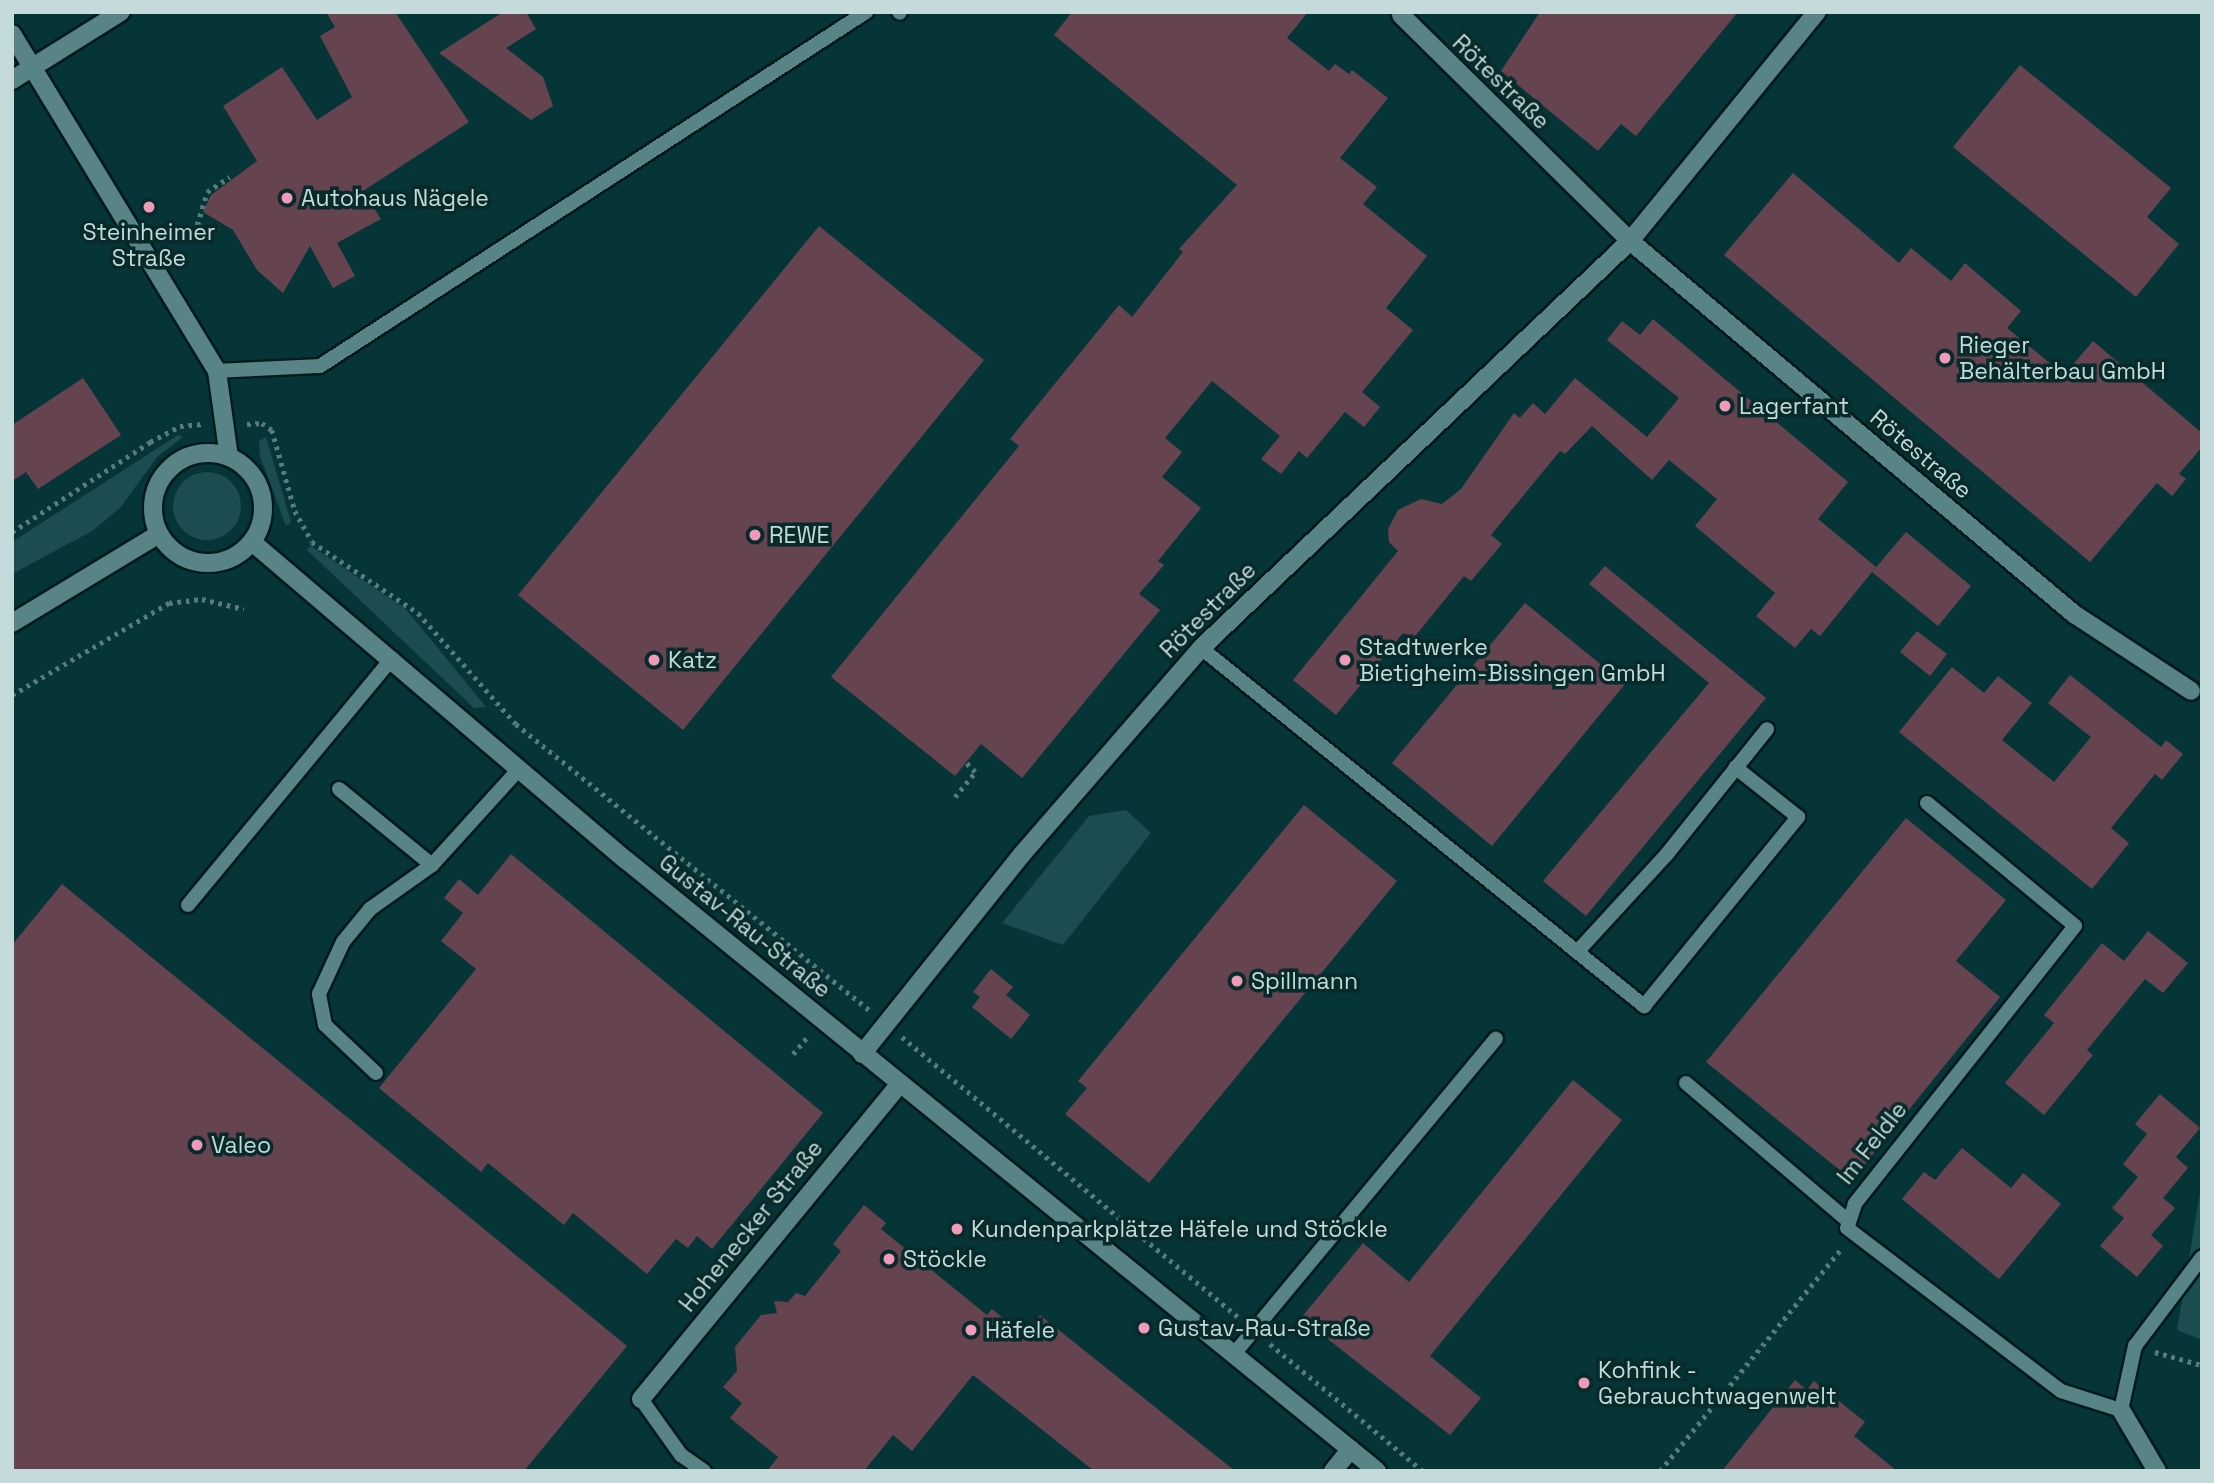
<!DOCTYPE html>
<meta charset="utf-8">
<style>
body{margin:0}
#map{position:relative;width:2214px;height:1483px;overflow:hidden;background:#063537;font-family:"Space Grotesk",sans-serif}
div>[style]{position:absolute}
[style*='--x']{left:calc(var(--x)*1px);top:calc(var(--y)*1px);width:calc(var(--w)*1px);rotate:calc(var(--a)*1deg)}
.green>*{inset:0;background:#1b4d50}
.round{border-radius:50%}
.building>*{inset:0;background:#65444f}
.path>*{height:4.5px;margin-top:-2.25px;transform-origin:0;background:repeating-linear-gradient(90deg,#587c7e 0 3.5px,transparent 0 8.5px)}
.roads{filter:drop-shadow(2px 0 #001b1d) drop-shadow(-2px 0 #001b1d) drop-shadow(0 2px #001b1d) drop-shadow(0 -2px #001b1d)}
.service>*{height:14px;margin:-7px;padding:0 7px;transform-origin:7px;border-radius:7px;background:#598486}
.minor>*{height:18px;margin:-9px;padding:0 9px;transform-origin:9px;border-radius:9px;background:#598486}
.minor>.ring{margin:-9px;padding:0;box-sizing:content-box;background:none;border:18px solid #598486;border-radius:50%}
.dots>*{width:19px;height:19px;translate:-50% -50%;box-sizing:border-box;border:4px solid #082a2b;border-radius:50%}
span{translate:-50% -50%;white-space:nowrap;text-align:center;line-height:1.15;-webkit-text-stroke:7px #082a2b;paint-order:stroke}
.street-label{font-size:23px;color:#c4dadb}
.poi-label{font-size:23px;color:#c4dadb}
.left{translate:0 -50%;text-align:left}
.frame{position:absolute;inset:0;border:14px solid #c4dadb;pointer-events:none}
</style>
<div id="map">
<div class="green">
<i style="clip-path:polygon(178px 435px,183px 437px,157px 457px,120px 508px,92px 531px,12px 574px,12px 542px)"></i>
<i style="clip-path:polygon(266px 437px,291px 522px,286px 526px,260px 456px,259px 441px)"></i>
<i class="round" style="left:173px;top:472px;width:68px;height:68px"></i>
<i style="clip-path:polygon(311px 546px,405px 608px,486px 707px,474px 708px,307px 550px)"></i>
<i style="clip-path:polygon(1126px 810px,1151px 833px,1063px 945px,1002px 923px,1089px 816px)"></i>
<i style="clip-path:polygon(2202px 1181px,2202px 1340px,2177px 1330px)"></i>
</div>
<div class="building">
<i style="clip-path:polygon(326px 12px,395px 12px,469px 122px,363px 191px,381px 219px,337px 243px,355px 276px,333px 288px,310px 246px,283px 293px,257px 270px,233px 230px,203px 212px,211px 195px,257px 161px,223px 106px,282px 67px,317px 120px,352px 97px,320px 36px,335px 27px)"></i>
<i style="clip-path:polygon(503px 12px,526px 12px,536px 29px,506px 48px,543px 77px,553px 106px,531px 120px,439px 53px)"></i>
<i style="clip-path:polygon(1072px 12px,1308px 12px,1287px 38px,1329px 71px,1335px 64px,1349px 74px,1352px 70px,1388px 98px,1340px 158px,1377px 187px,1363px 204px,1427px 256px,1386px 308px,1413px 330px,1362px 392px,1380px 407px,1364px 427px,1345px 412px,1307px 458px,1299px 451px,1281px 474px,1261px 459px,1280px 436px,1212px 381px,1165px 438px,1182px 452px,1162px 477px,1201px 508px,1158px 561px,1164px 565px,1139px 594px,1160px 610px,1022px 778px,981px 744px,955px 776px,831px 677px,1019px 446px,1010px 439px,1119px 305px,1132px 317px,1183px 252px,1179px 249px,1237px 185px,1054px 35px)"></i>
<i style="clip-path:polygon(1540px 12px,1738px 12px,1636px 136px,1621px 124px,1598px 151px,1501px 71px)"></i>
<i style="clip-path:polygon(2020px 65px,2171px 188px,2147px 217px,2179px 244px,2136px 297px,1953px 147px)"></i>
<i style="clip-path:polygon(1793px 173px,1899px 263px,1911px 248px,1951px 281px,1965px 263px,2021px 311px,2007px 328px,2064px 375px,2093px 341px,2202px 433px,2202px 447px,2179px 474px,2186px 479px,2172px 496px,2157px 483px,2090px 562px,1724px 255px)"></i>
<i style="clip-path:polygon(819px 226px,984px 360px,683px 730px,518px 595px)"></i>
<i style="clip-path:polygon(1653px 319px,1848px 482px,1818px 519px,1876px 567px,1820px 636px,1811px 629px,1795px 648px,1756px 616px,1775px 593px,1695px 526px,1717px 499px,1669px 460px,1652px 480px,1592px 426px,1565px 454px,1560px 451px,1491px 535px,1502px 544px,1471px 581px,1464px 576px,1412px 640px,1403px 633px,1336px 715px,1293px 680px,1398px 551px,1389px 542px,1388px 529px,1398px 510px,1421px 499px,1442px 504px,1461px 489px,1514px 413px,1520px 418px,1533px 403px,1545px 414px,1575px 378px,1647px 437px,1679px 398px,1607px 340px,1622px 321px,1640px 335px)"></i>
<i style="clip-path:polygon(83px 378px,121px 435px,38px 489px,26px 472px,12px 481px,12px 425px)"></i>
<i style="clip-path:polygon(1906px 532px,1971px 586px,1938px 626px,1872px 572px)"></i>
<i style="clip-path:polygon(1605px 566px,1766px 698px,1586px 916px,1543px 881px,1709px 683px,1589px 584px)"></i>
<i style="clip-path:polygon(1525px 603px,1625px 684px,1492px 846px,1392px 763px)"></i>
<i style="clip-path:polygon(1917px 631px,1947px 654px,1930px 676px,1900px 652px)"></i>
<i style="clip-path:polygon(1952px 667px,1984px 693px,1998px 676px,2032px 703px,2002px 740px,2054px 782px,2091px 737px,2048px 703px,2070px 675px,2161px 747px,2166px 740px,2183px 754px,2162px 780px,2155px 774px,2111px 828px,2129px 843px,2092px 889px,1899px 732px)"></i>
<i style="clip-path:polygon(1304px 805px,1397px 881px,1149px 1183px,1065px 1114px,1087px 1088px,1078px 1081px)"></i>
<i style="clip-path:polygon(1906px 818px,2006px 900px,1956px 961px,2000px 997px,1852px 1180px,1706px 1062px)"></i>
<i style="clip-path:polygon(511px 854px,823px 1113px,712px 1249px,697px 1236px,688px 1248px,676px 1239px,647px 1274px,573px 1213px,564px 1225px,488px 1163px,481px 1172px,379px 1088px,476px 969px,441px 941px,463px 913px,444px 898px,459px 879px,478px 895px)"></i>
<i style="clip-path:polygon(62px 884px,627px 1346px,524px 1471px,12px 1471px,12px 945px)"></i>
<i style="clip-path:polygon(2148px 931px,2188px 963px,2163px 993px,2145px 979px,2087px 1050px,2093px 1055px,2044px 1115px,2005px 1083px,2054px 1023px,2044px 1015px,2102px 943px,2124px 961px)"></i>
<i style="clip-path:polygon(991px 969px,1013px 987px,1006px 995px,1030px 1015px,1011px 1039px,972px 1007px,980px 997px,973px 992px)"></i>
<i style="clip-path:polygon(1573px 1080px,1622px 1120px,1430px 1356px,1481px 1398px,1450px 1435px,1301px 1318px,1363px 1243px,1409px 1282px)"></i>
<i style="clip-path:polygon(2160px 1094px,2200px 1128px,2176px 1157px,2188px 1168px,2163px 1198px,2175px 1208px,2151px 1235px,2163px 1246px,2137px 1277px,2100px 1246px,2124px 1218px,2112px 1208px,2138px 1177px,2123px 1164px,2147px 1134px,2135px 1124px)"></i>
<i style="clip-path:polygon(1962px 1148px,2011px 1188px,2023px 1173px,2061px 1204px,1999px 1279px,1902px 1199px,1924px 1172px,1935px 1180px)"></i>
<i style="clip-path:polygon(864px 1205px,886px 1223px,881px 1229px,987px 1315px,992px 1309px,1024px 1335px,1040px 1315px,1235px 1471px,1094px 1471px,973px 1375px,912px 1451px,893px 1435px,864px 1471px,767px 1471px,778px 1457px,730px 1418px,742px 1403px,723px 1387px,737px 1371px,735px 1347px,761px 1315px,777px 1313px,774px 1301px,788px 1302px,796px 1293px,805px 1296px,841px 1251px,833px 1244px)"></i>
<i style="clip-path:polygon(1795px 1380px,1807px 1390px,1814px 1381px,1865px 1422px,1854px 1436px,1897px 1471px,1722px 1471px)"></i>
</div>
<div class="path">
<i style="--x:60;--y:12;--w:7;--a:0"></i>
<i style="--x:218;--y:231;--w:22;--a:-164"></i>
<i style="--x:197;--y:225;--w:34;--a:-73"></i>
<i style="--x:207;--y:192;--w:27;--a:-34"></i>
<i style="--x:247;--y:424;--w:15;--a:-4"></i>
<i style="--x:262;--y:423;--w:12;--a:35"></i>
<i style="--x:272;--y:430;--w:84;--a:74.1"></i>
<i style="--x:295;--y:511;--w:35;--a:61"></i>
<i style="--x:312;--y:542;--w:128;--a:33.8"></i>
<i style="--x:418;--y:613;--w:148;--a:48.6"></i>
<i style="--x:516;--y:724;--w:457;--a:39"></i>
<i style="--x:12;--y:532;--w:165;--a:-33.1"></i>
<i style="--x:150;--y:442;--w:34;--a:-28"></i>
<i style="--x:180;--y:426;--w:23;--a:-5"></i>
<i style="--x:12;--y:695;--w:182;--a:-30.4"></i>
<i style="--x:169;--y:603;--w:33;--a:-7"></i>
<i style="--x:202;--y:599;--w:43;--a:13.4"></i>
<i style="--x:955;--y:797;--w:32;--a:-51"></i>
<i style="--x:975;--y:772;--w:13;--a:-135"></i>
<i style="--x:902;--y:1037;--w:439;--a:39.8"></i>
<i style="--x:793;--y:1054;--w:23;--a:-50"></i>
<i style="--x:1270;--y:1344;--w:199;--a:39.7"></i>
<i style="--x:2155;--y:1352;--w:49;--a:15.5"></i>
<i style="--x:1660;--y:1471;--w:286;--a:-50.8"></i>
</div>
<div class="roads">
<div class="service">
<i style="--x:899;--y:12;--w:1;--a:45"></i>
<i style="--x:217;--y:371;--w:103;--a:-2.8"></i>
<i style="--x:320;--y:366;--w:651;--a:-32.96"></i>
<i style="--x:1201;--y:648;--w:570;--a:38.94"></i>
<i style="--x:1644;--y:1006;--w:244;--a:-50.8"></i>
<i style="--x:1798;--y:817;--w:80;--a:-141.6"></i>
<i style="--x:339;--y:789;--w:120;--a:39.3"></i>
<i style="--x:432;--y:865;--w:131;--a:-47.8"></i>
<i style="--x:1927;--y:803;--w:192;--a:39.7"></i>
<i style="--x:2075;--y:926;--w:355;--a:128.4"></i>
<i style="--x:1855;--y:1204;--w:25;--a:108"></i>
<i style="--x:1847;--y:1228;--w:269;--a:37.3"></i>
<i style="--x:2061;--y:1391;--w:63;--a:17.6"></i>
<i style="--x:2121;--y:1410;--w:66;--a:-77.7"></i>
<i style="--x:2135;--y:1346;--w:111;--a:-53"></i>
<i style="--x:188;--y:905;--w:320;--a:-50.4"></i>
<i style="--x:1577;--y:952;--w:133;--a:-47.4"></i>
<i style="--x:1667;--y:854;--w:160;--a:-51.3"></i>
<i style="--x:376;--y:1073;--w:70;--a:-136.7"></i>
<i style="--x:325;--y:1025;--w:32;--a:-101"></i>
<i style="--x:319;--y:994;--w:57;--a:-65.2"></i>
<i style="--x:343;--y:942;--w:43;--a:-50.7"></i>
<i style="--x:370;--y:909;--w:76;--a:-35.4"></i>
<i style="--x:1686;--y:1083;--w:211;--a:40.4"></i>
<i style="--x:1234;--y:1354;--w:410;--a:-50.3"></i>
<i style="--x:641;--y:1399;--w:69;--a:54.5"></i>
<i style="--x:681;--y:1455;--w:28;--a:35"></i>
</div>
<div class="minor">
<i style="--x:1401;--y:15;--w:322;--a:44.6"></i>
<i style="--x:1630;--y:241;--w:580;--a:40.03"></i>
<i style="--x:2074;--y:614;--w:140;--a:33.3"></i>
<i style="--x:12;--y:34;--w:394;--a:58.7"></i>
<i style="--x:217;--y:371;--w:87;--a:82.1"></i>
<i style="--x:12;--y:80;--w:128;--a:-32"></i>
<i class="ring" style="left:153px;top:453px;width:92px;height:92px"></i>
<i style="--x:252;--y:542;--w:491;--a:40.4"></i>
<i style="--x:626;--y:860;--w:968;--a:39.13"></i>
<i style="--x:12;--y:623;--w:172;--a:-31.2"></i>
<i style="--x:862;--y:1054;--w:258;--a:-51.3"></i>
<i style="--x:1023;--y:853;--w:271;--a:-49"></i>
<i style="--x:1201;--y:648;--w:591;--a:-43.49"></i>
<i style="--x:1630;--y:241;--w:296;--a:-50.8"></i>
<i style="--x:641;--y:1399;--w:406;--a:-50.6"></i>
<i style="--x:2121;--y:1410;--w:71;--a:59.5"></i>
<i style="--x:1333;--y:1471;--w:28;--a:-51"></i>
</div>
</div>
<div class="dots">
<i style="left:287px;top:198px;background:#ef9ab8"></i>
<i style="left:149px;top:207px;background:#ef9ab8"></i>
<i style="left:1945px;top:358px;background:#ef9ab8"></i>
<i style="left:1725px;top:406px;background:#ef9ab8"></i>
<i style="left:755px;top:535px;background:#ef9ab8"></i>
<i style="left:654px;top:660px;background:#ef9ab8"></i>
<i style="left:1345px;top:660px;background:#ef9ab8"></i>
<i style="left:1237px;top:981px;background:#ef9ab8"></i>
<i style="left:197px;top:1145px;background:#ef9ab8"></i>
<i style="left:957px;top:1229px;background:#ef9ab8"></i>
<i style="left:889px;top:1259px;background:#ef9ab8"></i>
<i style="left:1144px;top:1328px;background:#ef9ab8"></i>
<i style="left:971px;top:1330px;background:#ef9ab8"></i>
<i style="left:1584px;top:1383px;background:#ef9ab8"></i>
</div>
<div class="street-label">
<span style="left:1501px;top:82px;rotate:44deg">Rötestraße</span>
<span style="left:1921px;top:454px;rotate:40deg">Rötestraße</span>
<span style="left:1208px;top:610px;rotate:-45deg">Rötestraße</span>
<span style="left:745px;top:926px;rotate:39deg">Gustav-Rau-Straße</span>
<span style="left:1872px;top:1143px;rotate:-52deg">Im Feldle</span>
<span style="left:751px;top:1226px;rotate:-51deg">Hohenecker Straße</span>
</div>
<div class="poi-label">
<span class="left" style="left:301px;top:198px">Autohaus Nägele</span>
<span style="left:149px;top:245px">Steinheimer<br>Straße</span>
<span class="left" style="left:1959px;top:358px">Rieger<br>Behälterbau GmbH</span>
<span class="left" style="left:1739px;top:406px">Lagerfant</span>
<span class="left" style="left:769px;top:535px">REWE</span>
<span class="left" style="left:1359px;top:660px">Stadtwerke<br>Bietigheim-Bissingen GmbH</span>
<span class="left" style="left:668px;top:660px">Katz</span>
<span class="left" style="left:1251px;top:981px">Spillmann</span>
<span class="left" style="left:211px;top:1145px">Valeo</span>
<span class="left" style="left:971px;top:1229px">Kundenparkplätze Häfele und Stöckle</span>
<span class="left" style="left:903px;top:1259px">Stöckle</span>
<span class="left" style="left:1158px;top:1328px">Gustav-Rau-Straße</span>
<span class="left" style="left:985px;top:1330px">Häfele</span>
<span class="left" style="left:1598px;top:1383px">Kohfink -<br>Gebrauchtwagenwelt</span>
</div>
<div class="frame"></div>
</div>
